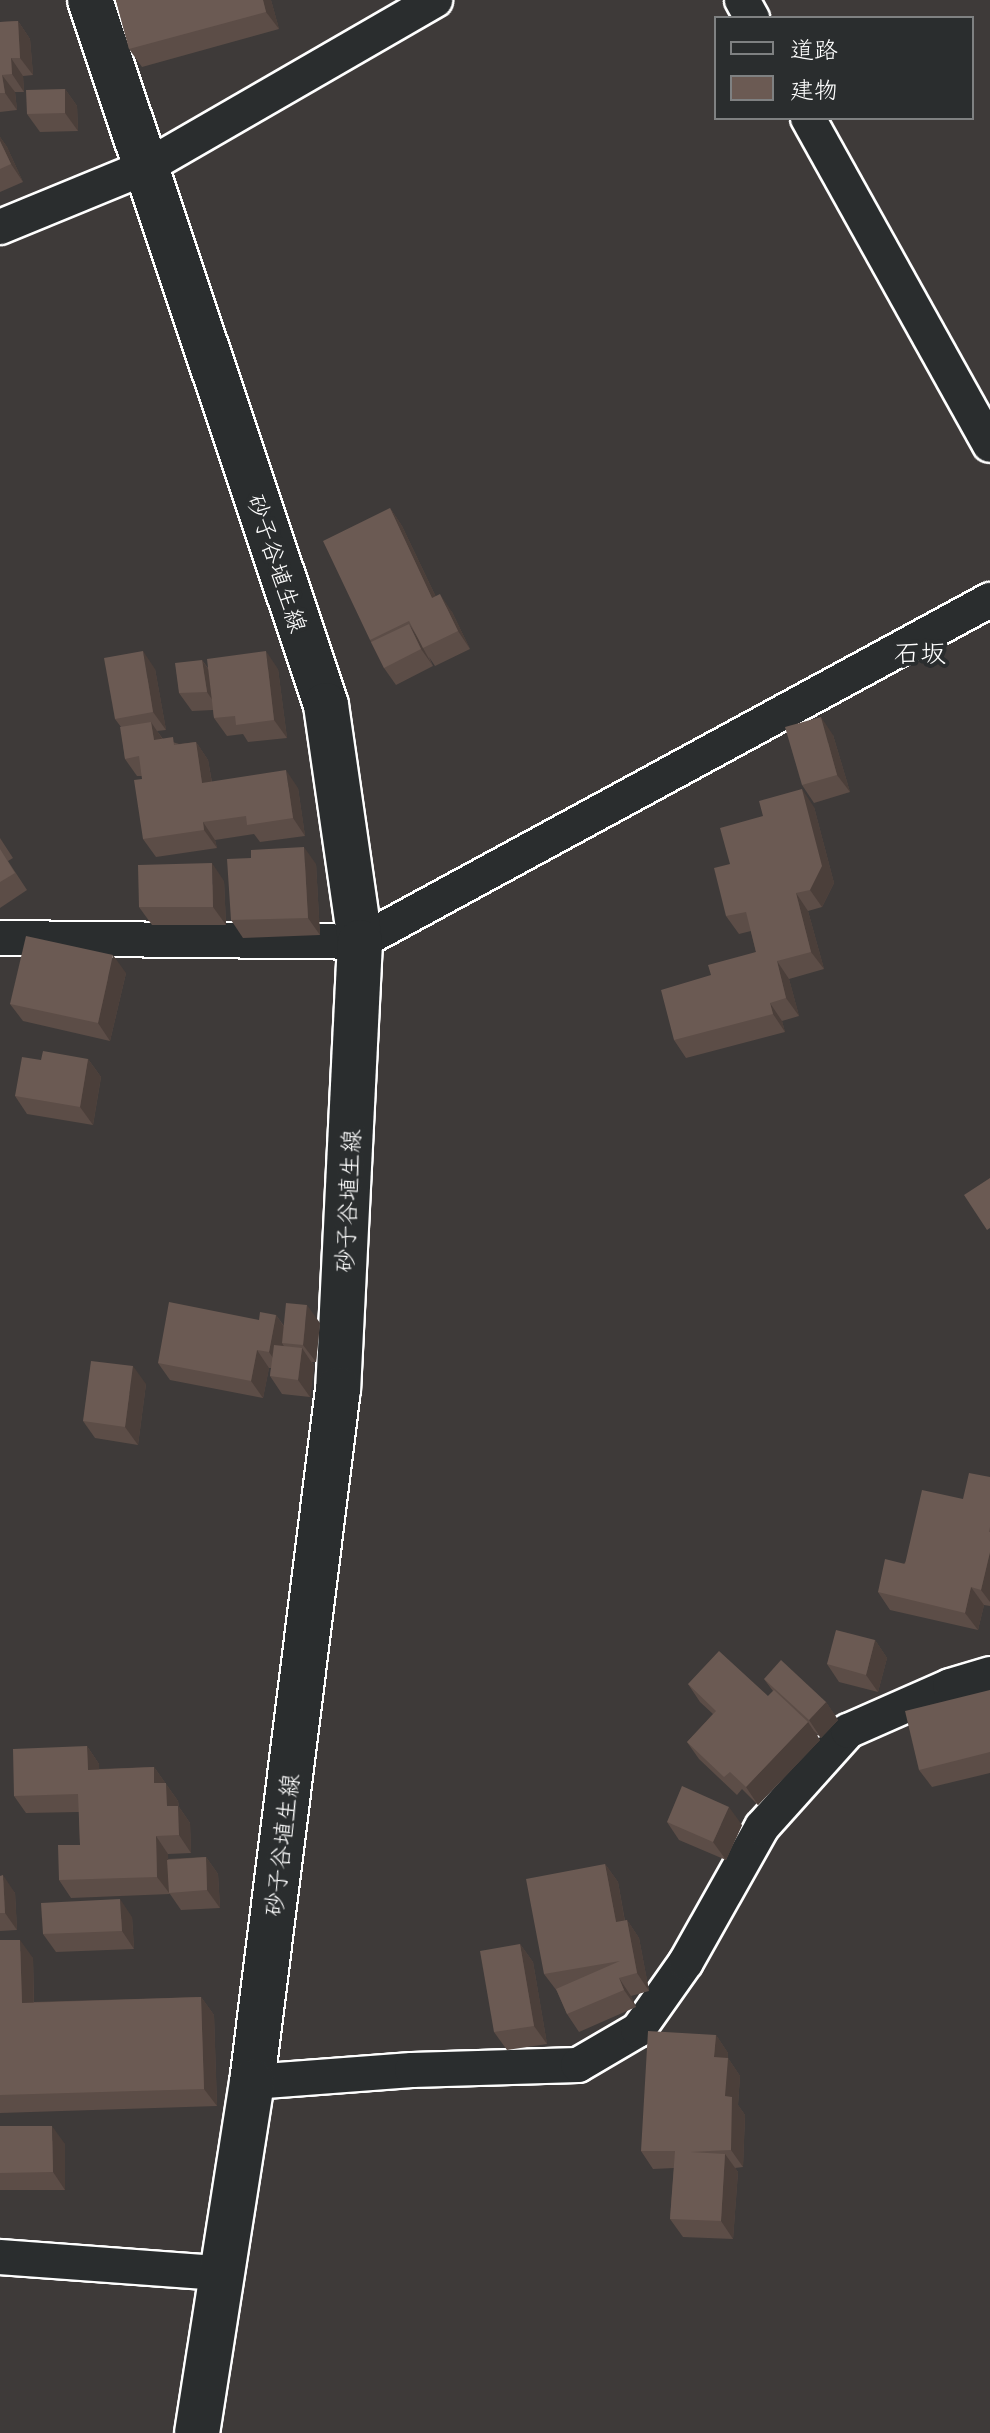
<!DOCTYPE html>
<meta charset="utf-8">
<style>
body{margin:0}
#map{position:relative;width:990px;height:2433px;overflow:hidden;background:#3e3a39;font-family:"Playpen Sans","Klee One",sans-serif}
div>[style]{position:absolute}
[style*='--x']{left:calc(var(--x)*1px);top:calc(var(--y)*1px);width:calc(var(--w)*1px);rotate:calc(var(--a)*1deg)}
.roads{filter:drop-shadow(2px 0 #fff) drop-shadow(-2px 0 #fff) drop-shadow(0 2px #fff) drop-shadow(0 -2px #fff)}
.minor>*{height:34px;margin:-17px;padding:0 17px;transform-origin:17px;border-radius:17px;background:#2a2d2e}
.secondary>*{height:44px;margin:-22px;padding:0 22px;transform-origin:22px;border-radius:22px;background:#2a2d2e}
.wall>*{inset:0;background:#5c4d47}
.shaded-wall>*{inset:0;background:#4b3f3a}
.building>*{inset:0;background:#6b5a53}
span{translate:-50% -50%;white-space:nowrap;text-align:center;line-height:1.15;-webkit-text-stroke:8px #2a2d2e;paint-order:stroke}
.street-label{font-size:24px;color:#fff}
.neighbourhood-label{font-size:26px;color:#fff}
.legend{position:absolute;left:714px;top:16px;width:260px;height:104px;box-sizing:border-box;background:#2a2d2e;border:2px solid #7f8182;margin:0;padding:10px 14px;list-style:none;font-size:24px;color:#fff}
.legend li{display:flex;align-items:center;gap:16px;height:40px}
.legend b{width:40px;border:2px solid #7f8182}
</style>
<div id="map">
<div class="roads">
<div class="minor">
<i style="--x:742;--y:0;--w:21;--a:61"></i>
<i style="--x:808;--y:118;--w:374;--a:60.9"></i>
<i style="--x:0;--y:227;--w:158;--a:-22.3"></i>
<i style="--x:146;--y:167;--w:334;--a:-30"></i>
<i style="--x:0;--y:938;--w:360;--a:0.6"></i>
<i style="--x:360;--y:942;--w:717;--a:-28.5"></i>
<i style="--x:252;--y:2082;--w:160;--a:-4.3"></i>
<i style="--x:412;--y:2070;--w:166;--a:-1.7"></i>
<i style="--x:578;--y:2065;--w:69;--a:-30.3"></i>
<i style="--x:638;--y:2030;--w:83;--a:-54.8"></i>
<i style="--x:686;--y:1962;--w:155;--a:-60.6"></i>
<i style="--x:762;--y:1827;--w:129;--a:-48.1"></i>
<i style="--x:848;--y:1731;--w:111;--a:-23.8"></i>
<i style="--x:950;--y:1686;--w:42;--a:-16.7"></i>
<i style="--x:0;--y:2257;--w:220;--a:4.2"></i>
</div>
<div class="secondary">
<i style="--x:90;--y:0;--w:743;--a:71.49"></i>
<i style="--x:326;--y:705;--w:239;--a:81.8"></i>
<i style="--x:360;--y:942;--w:448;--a:92.8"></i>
<i style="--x:338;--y:1389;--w:698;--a:97.07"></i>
<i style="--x:252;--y:2082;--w:355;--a:98.9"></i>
</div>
</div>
<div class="wall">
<i style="clip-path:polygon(116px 0,271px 0,279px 29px,142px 67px,129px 49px)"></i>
<i style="clip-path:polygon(18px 21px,30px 39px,33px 75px,23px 76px,24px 92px,15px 92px,17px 110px,0 112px,0 22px)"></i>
<i style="clip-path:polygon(65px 89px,77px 106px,78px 131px,40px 132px,27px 114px)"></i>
<i style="clip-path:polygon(0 137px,7px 147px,23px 182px,0 192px)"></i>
<i style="clip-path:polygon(390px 508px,402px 526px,436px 597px,452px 612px,470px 649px,435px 666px,429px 657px,433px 666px,396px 685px,384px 668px,370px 640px)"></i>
<i style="clip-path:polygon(202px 660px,208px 668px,278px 669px,287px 738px,248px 742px,243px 734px,227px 736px,214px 718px,213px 710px,192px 711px,179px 693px)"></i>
<i style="clip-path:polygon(155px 669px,166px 730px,157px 731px,163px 739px,179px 744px,196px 742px,208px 760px,212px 782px,298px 788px,305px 836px,260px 842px,254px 834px,215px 840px,217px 848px,156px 857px,143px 839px,142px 776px,137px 776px,125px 759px,121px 727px,115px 719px)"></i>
<i style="clip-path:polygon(833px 735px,850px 792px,814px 803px,802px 785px)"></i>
<i style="clip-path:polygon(814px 807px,834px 883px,822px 907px,808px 911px,824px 969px,789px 979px,799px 1016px,782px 1021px,785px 1032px,686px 1058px,674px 1040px,711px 975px,756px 952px,751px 931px,739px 934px,726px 916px)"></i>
<i style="clip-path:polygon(0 838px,13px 858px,8px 861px,27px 890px,0 908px)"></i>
<i style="clip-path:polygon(251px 858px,316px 864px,320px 935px,243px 938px,231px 920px)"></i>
<i style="clip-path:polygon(224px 881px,226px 925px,152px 925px,139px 907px)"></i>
<i style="clip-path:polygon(126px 973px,110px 1041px,23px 1021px,10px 1004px)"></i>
<i style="clip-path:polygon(88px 1059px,101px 1077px,93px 1125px,27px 1114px,15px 1096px,41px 1060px)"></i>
<i style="clip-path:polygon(276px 1315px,284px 1326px,320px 1323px,316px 1362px,312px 1362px,314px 1366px,310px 1397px,282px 1394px,270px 1376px,271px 1368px,269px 1368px,263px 1398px,170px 1380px,158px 1363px,259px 1320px)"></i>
<i style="clip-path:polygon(146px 1384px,138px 1445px,95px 1438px,83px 1421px)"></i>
<i style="clip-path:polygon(990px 1477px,990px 1606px,984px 1605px,978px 1630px,890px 1610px,878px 1592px,963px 1499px)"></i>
<i style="clip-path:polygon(875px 1640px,887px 1658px,878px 1692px,839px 1682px,827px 1664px)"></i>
<i style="clip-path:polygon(764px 1679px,826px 1702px,838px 1720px,821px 1738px,814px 1731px,820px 1740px,758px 1805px,742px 1789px,737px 1795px,699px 1759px,687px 1742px,713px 1714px,700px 1702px,688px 1684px,768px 1696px,773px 1691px)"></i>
<i style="clip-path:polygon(990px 1690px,990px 1773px,932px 1787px,919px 1770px)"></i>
<i style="clip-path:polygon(87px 1746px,99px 1764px,99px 1769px,154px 1767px,178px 1801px,179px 1807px,190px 1823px,191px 1853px,168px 1854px,168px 1859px,206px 1857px,218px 1874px,220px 1908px,181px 1910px,170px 1894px,71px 1898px,59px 1880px,80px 1845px,79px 1812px,26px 1813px,14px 1796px)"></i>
<i style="clip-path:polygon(667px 1822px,742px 1825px,726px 1860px,679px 1840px)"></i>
<i style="clip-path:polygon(605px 1864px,618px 1882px,625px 1921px,627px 1920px,639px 1938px,649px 1991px,631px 1996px,636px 2007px,579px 2032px,567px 2014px,557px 1991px,544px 1974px)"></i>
<i style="clip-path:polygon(0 1876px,15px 1893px,17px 1930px,0 1931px)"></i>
<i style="clip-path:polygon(132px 1917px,134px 1949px,56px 1952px,43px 1934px)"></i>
<i style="clip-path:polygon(0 1940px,33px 1958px,34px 2002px,201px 1997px,214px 2015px,217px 2106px,0 2113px)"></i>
<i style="clip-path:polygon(520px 1944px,533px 1962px,547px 2044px,507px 2050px,494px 2032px)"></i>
<i style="clip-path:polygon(716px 2035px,728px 2053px,728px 2058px,740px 2076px,738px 2105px,745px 2115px,743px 2167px,735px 2168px,738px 2172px,733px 2239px,683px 2237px,670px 2219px,674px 2168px,653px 2169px,641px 2151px)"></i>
<i style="clip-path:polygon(0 2126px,65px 2144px,65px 2190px,0 2190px)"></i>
</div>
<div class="shaded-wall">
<i style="clip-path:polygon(263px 0,271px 0,279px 29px,266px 12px)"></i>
<i style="clip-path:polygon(18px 21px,30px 39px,33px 75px,20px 58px)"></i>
<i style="clip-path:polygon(11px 58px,23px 76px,24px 92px,12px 74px)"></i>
<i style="clip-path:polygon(2px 75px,15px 92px,17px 110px,5px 93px)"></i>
<i style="clip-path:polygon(65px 89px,77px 106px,78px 131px,65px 113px)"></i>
<i style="clip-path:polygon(0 137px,7px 147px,23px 182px,11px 164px,0 141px)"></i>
<i style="clip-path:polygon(390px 508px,402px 526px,445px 616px,432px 598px)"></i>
<i style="clip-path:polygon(440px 594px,452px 612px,470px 649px,458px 631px)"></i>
<i style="clip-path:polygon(409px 624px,421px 642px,423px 648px,433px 666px,421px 649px)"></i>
<i style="clip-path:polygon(143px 651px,155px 669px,166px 730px,153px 712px)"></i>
<i style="clip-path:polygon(266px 651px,278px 669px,287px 738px,274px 720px)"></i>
<i style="clip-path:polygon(202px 660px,214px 678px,219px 710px,207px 692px)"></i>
<i style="clip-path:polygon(821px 717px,833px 735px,850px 792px,837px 775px)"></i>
<i style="clip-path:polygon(151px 722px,163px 740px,154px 740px)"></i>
<i style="clip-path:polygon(196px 742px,208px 760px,215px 801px,202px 783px)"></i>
<i style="clip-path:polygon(286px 770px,298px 788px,305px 836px,293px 818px)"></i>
<i style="clip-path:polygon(802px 789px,814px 807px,834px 883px,822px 907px,810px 890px)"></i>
<i style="clip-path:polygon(203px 822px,215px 840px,217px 848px,204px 830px)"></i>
<i style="clip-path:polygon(304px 847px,316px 864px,320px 935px,308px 918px)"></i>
<i style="clip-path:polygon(212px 863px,224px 881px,226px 925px,213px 907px)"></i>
<i style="clip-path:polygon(796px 893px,808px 911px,824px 969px,811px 952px)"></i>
<i style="clip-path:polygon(113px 955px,126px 973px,110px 1041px,98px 1023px)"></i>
<i style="clip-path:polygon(777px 961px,789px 979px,799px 1016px,786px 998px)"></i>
<i style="clip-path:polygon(770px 1003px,782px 1021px,785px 1032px,773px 1014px)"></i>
<i style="clip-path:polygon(88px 1059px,101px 1077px,93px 1125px,80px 1107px)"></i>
<i style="clip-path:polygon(307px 1305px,320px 1323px,316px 1362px,303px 1345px)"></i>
<i style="clip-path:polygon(276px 1315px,288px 1333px,282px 1343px,285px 1348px,281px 1370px,269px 1352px)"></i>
<i style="clip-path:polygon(302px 1348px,314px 1366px,310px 1397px,298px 1380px)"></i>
<i style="clip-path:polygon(257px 1350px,269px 1368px,263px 1398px,251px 1381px)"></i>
<i style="clip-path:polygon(133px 1366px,146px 1384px,138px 1445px,125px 1427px)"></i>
<i style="clip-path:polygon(990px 1552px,990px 1602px,981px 1590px)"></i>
<i style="clip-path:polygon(971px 1587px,984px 1605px,978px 1630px,965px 1613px)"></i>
<i style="clip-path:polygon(875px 1640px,887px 1658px,878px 1692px,866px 1675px)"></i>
<i style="clip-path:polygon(826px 1702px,838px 1720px,821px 1738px,809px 1720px)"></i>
<i style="clip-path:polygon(808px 1722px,820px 1740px,758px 1805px,746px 1787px)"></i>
<i style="clip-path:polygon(87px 1746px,99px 1764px,100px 1787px,88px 1770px)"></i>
<i style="clip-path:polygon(154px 1767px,178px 1801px,179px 1807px,190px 1823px,191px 1853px,179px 1835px,154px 1783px)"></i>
<i style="clip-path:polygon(729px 1807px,742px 1825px,726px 1860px,713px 1842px)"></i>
<i style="clip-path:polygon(156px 1836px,168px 1854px,170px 1894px,157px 1877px)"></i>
<i style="clip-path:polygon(206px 1857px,218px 1874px,220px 1908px,207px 1890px)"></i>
<i style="clip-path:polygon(605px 1864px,618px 1882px,628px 1940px,616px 1922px)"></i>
<i style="clip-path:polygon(3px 1875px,15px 1893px,17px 1930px,5px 1913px)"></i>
<i style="clip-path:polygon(120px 1899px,132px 1917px,134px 1949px,122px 1931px)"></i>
<i style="clip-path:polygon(627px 1920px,639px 1938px,649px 1991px,637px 1973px)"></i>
<i style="clip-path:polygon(20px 1940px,33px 1958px,34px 2020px,22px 2003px)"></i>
<i style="clip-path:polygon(520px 1944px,533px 1962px,547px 2044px,534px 2026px)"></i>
<i style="clip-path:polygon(619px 1978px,631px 1996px,636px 2007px,624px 1990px)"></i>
<i style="clip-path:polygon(201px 1997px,214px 2015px,217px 2106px,204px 2089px)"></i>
<i style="clip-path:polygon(716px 2035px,728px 2053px,727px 2073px,728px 2058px,740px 2076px,738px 2105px,745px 2115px,743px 2167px,731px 2150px,725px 2096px,714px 2057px)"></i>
<i style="clip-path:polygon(52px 2126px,65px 2144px,65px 2190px,53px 2172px)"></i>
<i style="clip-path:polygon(725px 2154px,738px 2172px,733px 2239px,721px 2221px)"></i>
</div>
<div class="building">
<i style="clip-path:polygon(116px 0,263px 0,266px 12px,129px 49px)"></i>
<i style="clip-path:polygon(18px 21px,20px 58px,11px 58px,12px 74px,2px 75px,5px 93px,0 93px,0 22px)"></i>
<i style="clip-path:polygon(65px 89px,65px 113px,27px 114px,26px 90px)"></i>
<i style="clip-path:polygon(0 141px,11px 164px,0 169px)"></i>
<i style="clip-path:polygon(390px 508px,432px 598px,440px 594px,458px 631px,423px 648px,409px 621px,370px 640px,323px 541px)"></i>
<i style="clip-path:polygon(409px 624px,421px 649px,384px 668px,371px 642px)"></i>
<i style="clip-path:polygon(143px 651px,153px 712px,115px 719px,104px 658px)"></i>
<i style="clip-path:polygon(266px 651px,274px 720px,236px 725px,235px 716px,214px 718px,207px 659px)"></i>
<i style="clip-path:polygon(202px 660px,207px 692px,179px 693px,175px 663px)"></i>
<i style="clip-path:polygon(821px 717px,837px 775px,802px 785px,785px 727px)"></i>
<i style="clip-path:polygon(151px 722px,154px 740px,173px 737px,174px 745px,196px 742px,202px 783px,286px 770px,293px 818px,247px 825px,246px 816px,203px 822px,204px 830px,143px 839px,134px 780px,142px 779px,139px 756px,125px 759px,120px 727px)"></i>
<i style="clip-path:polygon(802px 789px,822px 866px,810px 890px,796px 893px,811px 952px,777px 961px,786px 998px,770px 1003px,773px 1014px,674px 1040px,661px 990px,711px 975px,708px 965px,756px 952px,746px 912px,726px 916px,714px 868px,730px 864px,720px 828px,763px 816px,759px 801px)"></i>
<i style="clip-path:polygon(304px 847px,308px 918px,231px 920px,227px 859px,251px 858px,251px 850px)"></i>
<i style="clip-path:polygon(0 849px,15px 873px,0 882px)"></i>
<i style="clip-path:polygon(212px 863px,213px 907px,139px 907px,138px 865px)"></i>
<i style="clip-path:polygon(26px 936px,113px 955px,98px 1023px,10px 1004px)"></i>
<i style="clip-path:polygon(43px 1051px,88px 1059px,80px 1107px,15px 1096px,22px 1057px,41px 1060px)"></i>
<i style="clip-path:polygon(990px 1178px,990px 1228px,987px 1230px,964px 1195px)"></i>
<i style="clip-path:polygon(169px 1302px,259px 1320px,260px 1312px,276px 1315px,269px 1352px,257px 1350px,251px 1381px,158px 1363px)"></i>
<i style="clip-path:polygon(286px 1303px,307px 1305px,303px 1345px,282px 1343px)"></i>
<i style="clip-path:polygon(274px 1345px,302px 1348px,298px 1380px,270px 1376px)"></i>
<i style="clip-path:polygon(91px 1361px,133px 1366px,125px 1427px,83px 1421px)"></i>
<i style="clip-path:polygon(969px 1473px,990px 1477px,990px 1527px,989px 1532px,990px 1532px,990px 1552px,981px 1590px,971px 1587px,965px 1613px,878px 1592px,885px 1559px,905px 1564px,922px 1490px,963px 1499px)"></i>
<i style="clip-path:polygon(836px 1630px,875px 1640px,866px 1675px,827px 1664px)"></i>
<i style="clip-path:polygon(719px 1651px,768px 1696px,774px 1690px,808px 1722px,746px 1787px,730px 1772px,724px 1777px,687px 1742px,716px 1711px,688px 1684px)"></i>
<i style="clip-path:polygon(781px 1660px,826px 1702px,809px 1720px,764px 1679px)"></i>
<i style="clip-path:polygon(990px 1690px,990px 1752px,919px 1770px,905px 1711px)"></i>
<i style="clip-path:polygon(87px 1746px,88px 1770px,154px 1767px,154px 1783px,166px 1783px,167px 1806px,178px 1806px,179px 1835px,156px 1836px,157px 1877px,59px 1880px,58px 1845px,80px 1845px,78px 1794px,14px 1796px,13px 1749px)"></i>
<i style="clip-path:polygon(682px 1786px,729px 1807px,713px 1842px,667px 1822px)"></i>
<i style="clip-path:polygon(206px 1857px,207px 1890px,169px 1893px,167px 1860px)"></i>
<i style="clip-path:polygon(605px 1864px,616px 1922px,627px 1920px,637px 1973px,619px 1978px,624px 1990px,567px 2014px,556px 1989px,620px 1961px,544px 1974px,526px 1879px)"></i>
<i style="clip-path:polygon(3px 1875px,5px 1913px,0 1913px,0 1876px)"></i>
<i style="clip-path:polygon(120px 1899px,122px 1931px,43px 1934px,41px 1903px)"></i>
<i style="clip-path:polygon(0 1940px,20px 1940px,22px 2003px,201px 1997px,204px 2089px,0 2095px)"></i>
<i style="clip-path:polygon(520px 1944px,534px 2026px,494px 2032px,480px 1951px)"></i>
<i style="clip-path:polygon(648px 2031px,716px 2035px,714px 2057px,728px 2058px,725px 2096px,732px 2097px,731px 2150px,690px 2152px,725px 2154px,721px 2221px,670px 2219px,675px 2151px,641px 2151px)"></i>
<i style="clip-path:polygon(0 2126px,52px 2126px,53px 2172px,0 2173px)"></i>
</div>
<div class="street-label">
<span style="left:278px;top:563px;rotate:72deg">砂子谷埴生線</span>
<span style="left:347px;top:1201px;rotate:-87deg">砂子谷埴生線</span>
<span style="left:281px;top:1845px;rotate:-83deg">砂子谷埴生線</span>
</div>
<div class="neighbourhood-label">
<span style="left:920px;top:652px">石坂</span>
</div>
<ul class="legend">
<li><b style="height:10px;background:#2a2d2e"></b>道路</li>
<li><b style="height:22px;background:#6b5a53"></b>建物</li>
</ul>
</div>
